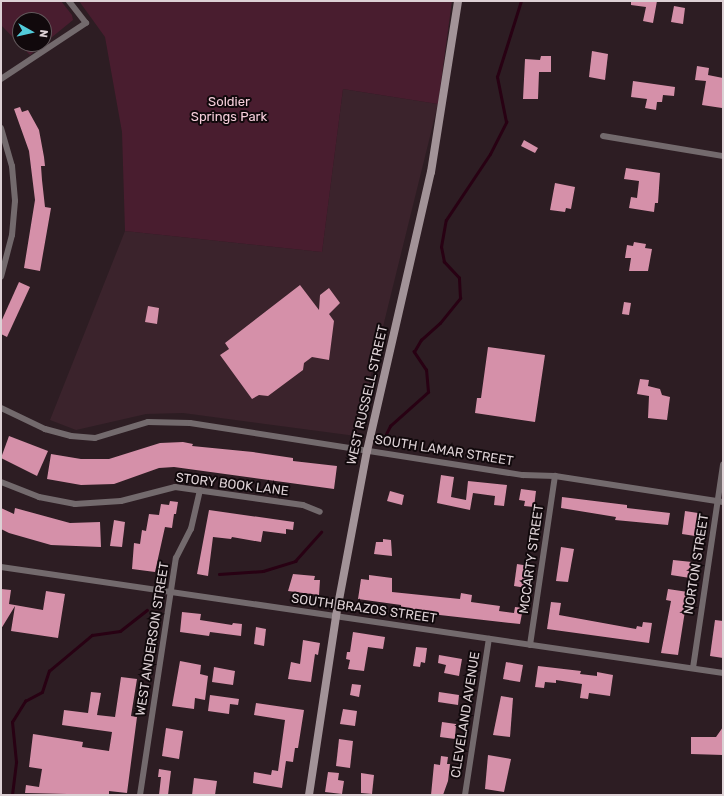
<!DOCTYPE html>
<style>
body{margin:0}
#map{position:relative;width:724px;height:796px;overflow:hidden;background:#2d1d23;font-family:Rubik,sans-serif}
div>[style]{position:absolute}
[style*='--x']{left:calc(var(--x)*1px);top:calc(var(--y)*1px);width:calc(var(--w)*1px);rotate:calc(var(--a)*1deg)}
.built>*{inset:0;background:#3b232c}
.green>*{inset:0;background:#491d2f}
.stream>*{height:2.5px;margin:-1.25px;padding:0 1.25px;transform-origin:1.25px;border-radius:1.25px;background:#280113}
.building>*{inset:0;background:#d590a9}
.street>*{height:6px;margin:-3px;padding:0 3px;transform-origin:3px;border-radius:3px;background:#736a6d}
.secondary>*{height:8px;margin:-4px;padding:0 4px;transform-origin:4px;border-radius:4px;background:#a29398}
span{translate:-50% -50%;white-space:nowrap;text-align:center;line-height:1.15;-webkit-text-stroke:4px #11090c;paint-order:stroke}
.park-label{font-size:13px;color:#f5cdda}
.street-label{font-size:13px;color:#ddd1d5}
.frame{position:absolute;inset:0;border:2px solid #ddd1d5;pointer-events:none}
.north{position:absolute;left:12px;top:12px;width:40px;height:40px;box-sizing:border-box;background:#11090c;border:1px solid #63595c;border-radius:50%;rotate:98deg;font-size:11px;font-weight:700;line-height:16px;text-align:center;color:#ddd1d5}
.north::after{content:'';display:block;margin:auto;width:14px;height:18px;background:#52cbda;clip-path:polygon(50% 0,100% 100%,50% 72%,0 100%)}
</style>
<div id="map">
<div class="built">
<i style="clip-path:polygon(343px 89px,438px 104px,356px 436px,183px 413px,146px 414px,76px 430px,50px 420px,125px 231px,322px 252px)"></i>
</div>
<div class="green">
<i style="clip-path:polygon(evenodd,1px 1px,61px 1px,72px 15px,73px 20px,30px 55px,1px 25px,1px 1px,20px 20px,44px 20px,44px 44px,20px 44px,20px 20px)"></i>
<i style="clip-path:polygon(79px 1px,452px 1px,438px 104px,343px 89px,322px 252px,125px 231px,122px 132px,105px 37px)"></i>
</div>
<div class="stream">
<i style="--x:386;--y:434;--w:9;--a:-63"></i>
<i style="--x:390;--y:426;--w:51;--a:-41.8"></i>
<i style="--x:428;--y:392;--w:22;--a:-95"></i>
<i style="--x:426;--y:370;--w:22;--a:-124"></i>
<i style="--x:414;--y:352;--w:14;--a:-60"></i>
<i style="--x:421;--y:340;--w:25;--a:-42"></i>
<i style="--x:440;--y:323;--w:32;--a:-51"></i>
<i style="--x:460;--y:298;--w:20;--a:-93"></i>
<i style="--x:459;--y:278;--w:22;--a:-133"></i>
<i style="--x:444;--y:262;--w:15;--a:-101"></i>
<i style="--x:441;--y:247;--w:27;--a:-80"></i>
<i style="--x:446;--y:220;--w:79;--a:-56.3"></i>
<i style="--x:490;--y:154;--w:36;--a:-63"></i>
<i style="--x:506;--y:122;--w:46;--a:-101.3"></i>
<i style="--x:497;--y:77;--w:80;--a:-72.5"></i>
<i style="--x:219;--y:574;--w:44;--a:-3.9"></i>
<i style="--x:263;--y:571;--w:34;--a:-17"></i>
<i style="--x:295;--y:561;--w:39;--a:-48"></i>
<i style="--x:12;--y:795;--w:33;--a:-83"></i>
<i style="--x:16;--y:762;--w:40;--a:-95.7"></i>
<i style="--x:12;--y:722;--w:25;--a:-58"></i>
<i style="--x:25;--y:701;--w:19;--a:-28"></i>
<i style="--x:42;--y:692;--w:22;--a:-72"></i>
<i style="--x:49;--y:671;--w:56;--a:-39.9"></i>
<i style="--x:92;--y:635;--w:28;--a:-8"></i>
<i style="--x:120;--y:631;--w:34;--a:-38"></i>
</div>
<div class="building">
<i style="clip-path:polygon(631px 1px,657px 1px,653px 23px,643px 21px,646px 7px,631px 5px)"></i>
<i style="clip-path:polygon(674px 6px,685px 8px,683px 24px,671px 22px)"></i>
<i style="clip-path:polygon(592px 51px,608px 54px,605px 80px,589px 77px)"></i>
<i style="clip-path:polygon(541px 56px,551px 56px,551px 72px,539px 72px,538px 99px,523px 99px,525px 59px,540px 60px)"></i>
<i style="clip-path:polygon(697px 66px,709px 68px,708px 75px,723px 78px,722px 108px,702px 105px,706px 81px,695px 80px)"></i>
<i style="clip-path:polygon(633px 81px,675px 87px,674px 96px,663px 95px,662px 102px,657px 102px,656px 110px,645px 108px,647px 99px,631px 97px)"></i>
<i style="clip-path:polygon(20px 107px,22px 112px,28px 110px,39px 130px,44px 157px,45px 166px,41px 166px,42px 180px,45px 207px,51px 208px,40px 271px,24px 268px,35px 200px,29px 151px,14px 109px)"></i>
<i style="clip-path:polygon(524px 140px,538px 148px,535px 153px,521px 146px)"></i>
<i style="clip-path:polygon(626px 168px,660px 173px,658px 203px,655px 203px,654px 212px,629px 208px,631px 197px,637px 198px,639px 181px,624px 179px)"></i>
<i style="clip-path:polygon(555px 183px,575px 187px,571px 209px,566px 208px,565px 212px,550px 210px)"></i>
<i style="clip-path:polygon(634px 242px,646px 244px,645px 248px,652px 249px,648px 271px,629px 271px,631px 258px,625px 258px,627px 245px,633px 246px)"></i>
<i style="clip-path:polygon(19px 282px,30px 287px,7px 337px,1px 334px,1px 322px)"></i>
<i style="clip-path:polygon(300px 285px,319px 310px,320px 295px,329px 288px,340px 303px,329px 314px,334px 321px,329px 360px,312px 357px,304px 363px,303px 370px,268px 396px,259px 395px,252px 399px,220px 355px,229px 349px,225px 343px)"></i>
<i style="clip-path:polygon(624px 302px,631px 303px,629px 315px,622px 314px)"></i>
<i style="clip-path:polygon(148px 306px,159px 308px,157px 324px,145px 322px)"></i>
<i style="clip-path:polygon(488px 347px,545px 355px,535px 422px,475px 413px,477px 398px,481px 398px)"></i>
<i style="clip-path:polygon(640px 379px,649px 380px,648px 386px,660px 389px,662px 395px,670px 397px,667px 420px,648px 418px,649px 396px,637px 394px)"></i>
<i style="clip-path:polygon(9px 436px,48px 451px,37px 476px,1px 458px)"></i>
<i style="clip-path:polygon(183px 442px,193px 444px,192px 446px,253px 452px,293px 458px,293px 461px,337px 466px,334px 489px,174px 467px,159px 468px,114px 484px,81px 485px,47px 479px,51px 454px,81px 459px,109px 459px,160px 443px)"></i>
<i style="clip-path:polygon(441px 475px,454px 477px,451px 497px,466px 500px,468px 481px,507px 485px,504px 506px,494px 505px,495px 496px,473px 493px,470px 510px,437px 503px)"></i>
<i style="clip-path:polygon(521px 489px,536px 491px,534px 507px,524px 506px,525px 501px,519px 500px)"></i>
<i style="clip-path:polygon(390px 491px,404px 495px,402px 505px,387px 501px)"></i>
<i style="clip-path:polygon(562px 497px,627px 505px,627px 508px,670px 513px,668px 525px,615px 520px,616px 517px,561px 508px)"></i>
<i style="clip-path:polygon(170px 501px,178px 502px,176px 514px,174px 514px,172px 528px,165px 527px,155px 572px,132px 569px,134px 543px,140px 544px,142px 530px,146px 531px,149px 514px,159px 515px,161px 504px,169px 505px)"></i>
<i style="clip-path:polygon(1px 508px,14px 514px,15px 508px,70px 523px,100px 522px,101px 547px,51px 545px,9px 533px,1px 529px)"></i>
<i style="clip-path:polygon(209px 510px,294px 522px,293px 530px,286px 529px,286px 534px,263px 531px,261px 542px,232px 537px,231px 539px,213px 537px,208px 576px,197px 574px)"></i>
<i style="clip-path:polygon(685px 511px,698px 513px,695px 536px,682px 534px)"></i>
<i style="clip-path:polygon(114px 520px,125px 522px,122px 547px,110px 546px)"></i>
<i style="clip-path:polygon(383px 539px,391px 540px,392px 556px,374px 554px,376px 542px,383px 542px)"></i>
<i style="clip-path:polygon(561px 547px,574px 549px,568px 582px,556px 581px)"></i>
<i style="clip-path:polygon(673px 560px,692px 562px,690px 578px,671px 575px)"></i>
<i style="clip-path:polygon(517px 564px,529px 566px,526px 588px,514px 586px)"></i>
<i style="clip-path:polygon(293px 574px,315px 576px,314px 580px,320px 580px,319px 595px,288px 591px)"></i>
<i style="clip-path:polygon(369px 575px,392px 578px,392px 592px,460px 599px,461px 593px,472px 595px,471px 602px,500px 606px,499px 611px,514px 613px,515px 607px,523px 608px,520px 624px,431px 614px,401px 607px,401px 605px,358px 599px,361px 579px,369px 580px)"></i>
<i style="clip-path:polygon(1px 589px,11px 590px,9px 604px,43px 610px,46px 591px,65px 594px,58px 638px,11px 631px,15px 606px,1px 629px)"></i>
<i style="clip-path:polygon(668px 589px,688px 592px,678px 655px,661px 653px,671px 601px,666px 600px)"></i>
<i style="clip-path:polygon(551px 602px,561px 603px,559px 615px,636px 629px,637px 626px,642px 627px,643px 622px,652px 623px,649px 643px,547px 629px)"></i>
<i style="clip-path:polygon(182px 612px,201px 614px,200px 620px,232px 625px,233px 623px,242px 624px,241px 636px,210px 632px,209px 636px,180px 632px)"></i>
<i style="clip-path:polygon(715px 620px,723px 621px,723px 658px,710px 656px)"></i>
<i style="clip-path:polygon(256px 627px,266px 629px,264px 646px,254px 644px)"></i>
<i style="clip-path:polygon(353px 632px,385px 637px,383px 649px,368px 647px,364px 671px,348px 669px,350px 660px,346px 659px,347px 652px,350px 652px)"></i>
<i style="clip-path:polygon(303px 640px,320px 643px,318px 655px,315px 654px,311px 682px,288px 679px,291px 662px,300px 664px)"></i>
<i style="clip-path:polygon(416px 647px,427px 648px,425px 663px,421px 662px,420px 667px,413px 666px)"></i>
<i style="clip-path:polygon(439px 655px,462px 659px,459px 676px,444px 673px,446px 665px,438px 663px)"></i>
<i style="clip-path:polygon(180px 661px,201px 665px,200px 674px,208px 676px,205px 700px,195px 698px,194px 709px,172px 706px)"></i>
<i style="clip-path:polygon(506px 662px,523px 665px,520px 682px,503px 679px)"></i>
<i style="clip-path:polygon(538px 666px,581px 671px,580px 674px,597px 676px,597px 672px,613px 675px,610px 696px,589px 693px,588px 699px,580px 698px,582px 684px,556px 680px,556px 683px,545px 682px,544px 688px,535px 687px)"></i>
<i style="clip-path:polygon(214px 667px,235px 671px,233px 685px,212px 682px)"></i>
<i style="clip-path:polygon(121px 677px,137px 679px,131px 716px,137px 717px,127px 793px,109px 791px,109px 795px,25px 793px,26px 785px,39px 787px,42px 769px,29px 767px,33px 734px,83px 742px,82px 747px,109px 751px,112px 732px,62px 725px,64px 710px,88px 713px,91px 692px,101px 693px,97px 715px,115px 717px)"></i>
<i style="clip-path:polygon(352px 684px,361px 685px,359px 697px,350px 695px)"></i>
<i style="clip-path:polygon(439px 692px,459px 695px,458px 705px,438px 702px)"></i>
<i style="clip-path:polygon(210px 695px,239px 699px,238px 705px,230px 704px,229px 714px,208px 711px)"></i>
<i style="clip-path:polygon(501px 696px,513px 698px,510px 737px,493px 735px)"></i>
<i style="clip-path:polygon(256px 703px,304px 710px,298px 748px,295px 748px,293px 762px,286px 761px,282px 788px,253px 783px,254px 772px,271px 775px,272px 770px,278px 771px,285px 720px,254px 715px)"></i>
<i style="clip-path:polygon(343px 709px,357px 711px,355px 726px,340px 724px)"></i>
<i style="clip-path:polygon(442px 722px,456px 724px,455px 739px,440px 737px)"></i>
<i style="clip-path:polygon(723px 727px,723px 755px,691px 754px,691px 737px,716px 737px)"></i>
<i style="clip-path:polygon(166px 728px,183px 731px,179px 759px,162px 756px)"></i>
<i style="clip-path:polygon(339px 739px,353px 741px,350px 768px,336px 766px)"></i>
<i style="clip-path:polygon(488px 755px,511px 759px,504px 792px,485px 789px)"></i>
<i style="clip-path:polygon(441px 756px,448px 757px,447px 764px,450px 764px,448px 781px,443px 795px,431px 795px,434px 764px,440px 765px)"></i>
<i style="clip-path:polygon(159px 769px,171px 771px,168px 795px,159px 795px,161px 777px,158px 777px)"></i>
<i style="clip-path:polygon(328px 772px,339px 773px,338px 780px,344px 781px,342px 794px,325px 792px)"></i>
<i style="clip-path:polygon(361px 773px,374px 775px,372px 794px,361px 793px)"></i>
<i style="clip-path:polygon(194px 778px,217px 781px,215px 795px,192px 795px)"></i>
</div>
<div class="street">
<i style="--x:1;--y:79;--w:102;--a:-33.4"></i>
<i style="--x:86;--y:23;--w:28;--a:-128"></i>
<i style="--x:1;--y:128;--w:40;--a:74"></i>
<i style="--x:12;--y:166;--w:35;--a:85"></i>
<i style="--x:15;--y:201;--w:34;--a:95"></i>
<i style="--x:12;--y:235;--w:43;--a:104.7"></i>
<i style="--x:603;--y:136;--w:122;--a:9.5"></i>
<i style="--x:1;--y:408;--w:49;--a:25.5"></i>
<i style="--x:45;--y:429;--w:27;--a:15"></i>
<i style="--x:71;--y:436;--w:24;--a:5"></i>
<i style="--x:95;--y:438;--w:55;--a:-16.8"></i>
<i style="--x:148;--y:422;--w:42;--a:1.4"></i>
<i style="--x:190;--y:423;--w:337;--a:8.9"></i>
<i style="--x:523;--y:475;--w:32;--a:2"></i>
<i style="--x:555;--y:476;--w:170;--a:8.8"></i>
<i style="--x:1;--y:482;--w:41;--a:21.5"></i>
<i style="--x:39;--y:497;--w:37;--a:11"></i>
<i style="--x:75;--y:504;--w:46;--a:-3.7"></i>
<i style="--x:121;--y:501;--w:56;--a:-14.5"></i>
<i style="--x:175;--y:487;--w:129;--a:8"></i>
<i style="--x:303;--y:505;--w:18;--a:22"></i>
<i style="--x:1;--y:567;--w:730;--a:8.35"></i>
<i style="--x:530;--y:645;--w:171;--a:-81.6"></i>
<i style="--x:693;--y:668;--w:206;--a:-81.6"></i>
<i style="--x:140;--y:795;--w:240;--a:-81.4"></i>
<i style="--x:176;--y:558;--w:33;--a:-63"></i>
<i style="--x:191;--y:529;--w:40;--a:-77"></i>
<i style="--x:465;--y:795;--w:158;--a:-81.3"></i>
</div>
<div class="secondary">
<i style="--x:309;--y:795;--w:181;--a:-81.4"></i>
<i style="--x:336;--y:616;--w:168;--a:-79.4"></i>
<i style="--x:367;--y:451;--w:286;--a:-77.1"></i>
<i style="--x:431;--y:172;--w:173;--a:-81"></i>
</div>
<div class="park-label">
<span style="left:229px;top:110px">Soldier<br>Springs Park</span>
</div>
<div class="street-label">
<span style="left:368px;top:395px;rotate:-77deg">WEST RUSSELL STREET</span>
<span style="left:444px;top:451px;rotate:9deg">SOUTH LAMAR STREET</span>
<span style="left:232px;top:485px;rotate:7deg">STORY BOOK LANE</span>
<span style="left:532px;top:559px;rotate:-82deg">MCCARTY STREET</span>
<span style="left:697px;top:564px;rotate:-81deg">NORTON STREET</span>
<span style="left:364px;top:609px;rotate:8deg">SOUTH BRAZOS STREET</span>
<span style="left:153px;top:639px;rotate:-81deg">WEST ANDERSON STREET</span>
<span style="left:466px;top:715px;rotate:-81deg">CLEVELAND AVENUE</span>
</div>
<div class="frame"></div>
<div class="north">N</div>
</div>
